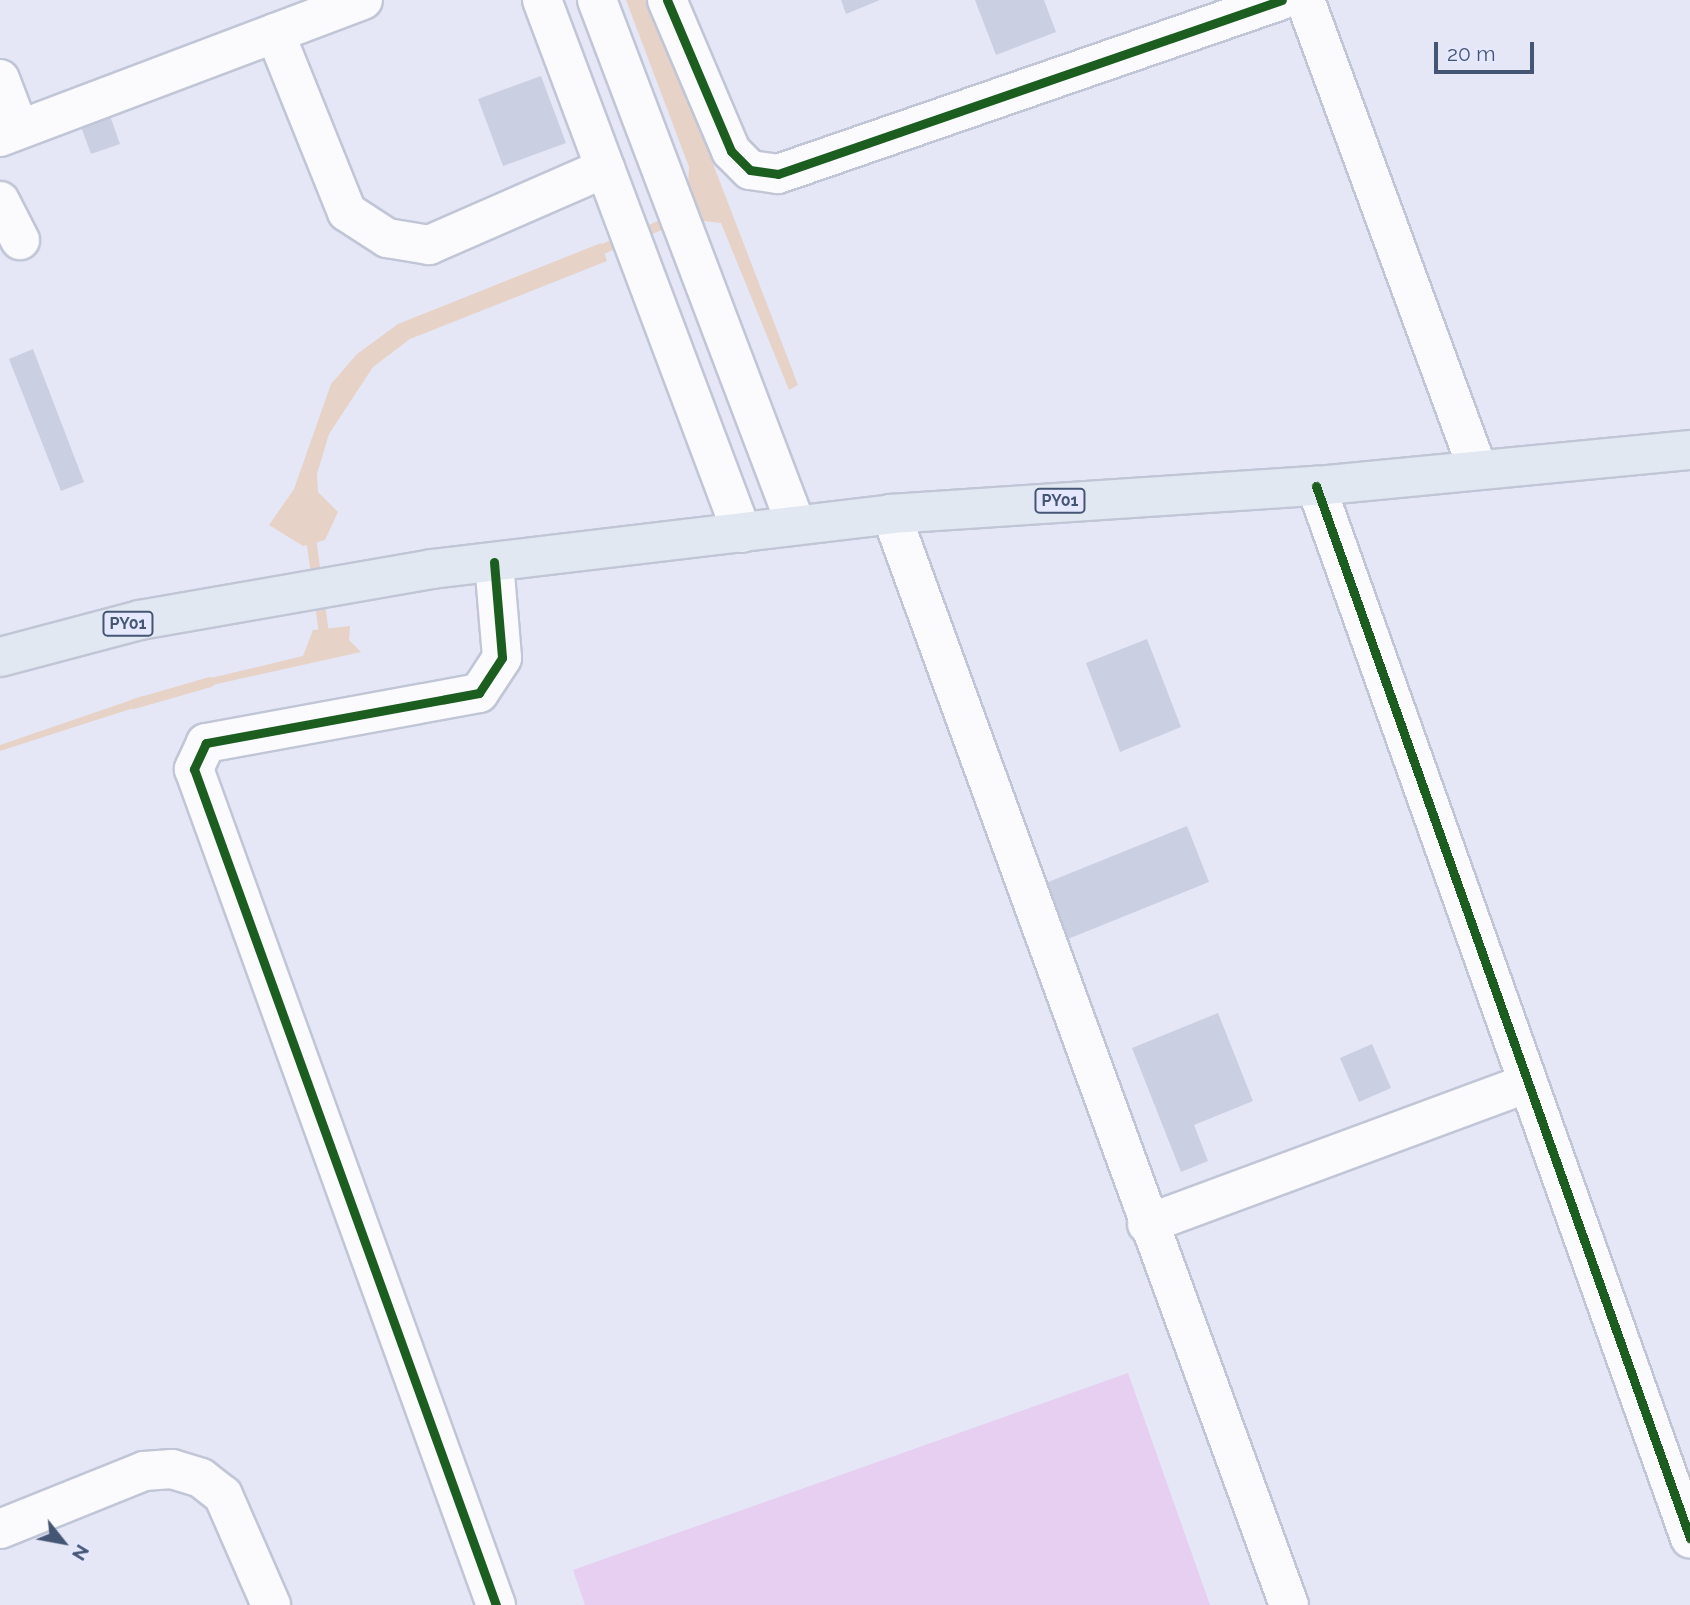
<!DOCTYPE html>
<style>
body{margin:0}
#map{position:relative;width:1690px;height:1605px;overflow:hidden;background:#e5e7f7;font-family:Raleway,sans-serif}
div>[style]{position:absolute}
[style*='--x']{left:calc(var(--x)*1px);top:calc(var(--y)*1px);width:calc(var(--w)*1px);rotate:calc(var(--a)*1deg)}
.green>*{inset:0;background:#e6cff1}
.water>*{inset:0;background:#e7d2c7}
.stream>*{height:10px;margin:-5px;padding:0 5px;transform-origin:5px;border-radius:5px;background:#e7d2c7}
.building>*{inset:0;background:#cacfe1}
.roads{filter:drop-shadow(2px 0 #c1c6d6) drop-shadow(-2px 0 #c1c6d6) drop-shadow(0 2px #c1c6d6) drop-shadow(0 -2px #c1c6d6)}
.minor>*{height:38px;margin:-19px;padding:0 19px;transform-origin:19px;border-radius:19px;background:#fbfbfe}
.highway>*{height:38px;margin:-19px;padding:0 19px;transform-origin:19px;border-radius:19px;background:#e2e8f1}
.cycleway>*{height:9px;margin:-4.5px;padding:0 4.5px;transform-origin:4.5px;border-radius:4.5px;background:#1b5e20}
span{translate:-50% -50%;white-space:nowrap;text-align:center;line-height:1.15;-webkit-text-stroke:5px #e5e8ff;paint-order:stroke}
.shield-label span{padding:2px 5px;background:#e5e8ff;border:2px solid;border-radius:5px;-webkit-text-stroke-width:0}
.shield-label{font-size:16px;color:#455675;font-weight:700}
.north{position:absolute;left:28px;top:1507px;width:70px;height:70px;-webkit-text-stroke:5px #e5e8ff;paint-order:stroke;rotate:121deg;font-size:19px;font-weight:700;line-height:28px;text-align:center;color:#455675}
.north::after{content:'';display:block;margin:auto;width:24px;height:32px;background:#455675;clip-path:polygon(50% 0,100% 100%,50% 72%,0 100%)}
.scale{position:absolute;left:1434px;top:42px;width:100px;height:32px;box-sizing:border-box;border:4px solid #455675;border-top:0;padding-left:9px;font-size:21px;line-height:24px;white-space:nowrap;color:#455675;-webkit-text-stroke:5px #e5e8ff;paint-order:stroke}
</style>
<div id="map">
<div class="green">
<i style="clip-path:polygon(1128px 1373px,1210px 1605px,585px 1605px,573px 1570px)"></i>
</div>
<div class="water">
<i style="clip-path:polygon(626px 0,650px 0,798px 385px,789px 390px,721px 223px,694px 220px,687px 204px,689px 167px)"></i>
<i style="clip-path:polygon(601px 243px,607px 261px,410px 339px,373px 367px,329px 434px,317px 474px,318px 492px,338px 512px,325px 540px,303px 546px,269px 525px,294px 489px,331px 384px,357px 354px,398px 324px)"></i>
<i style="clip-path:polygon(350px 626px,349px 640px,361px 652px,199px 688px,198px 681px,303px 656px,313px 630px)"></i>
<i style="clip-path:polygon(143px 696px,146px 704px,0 751px,0 745px)"></i>
</div>
<div class="stream">
<i style="--x:640;--y:234;--w:34;--a:-23"></i>
<i style="--x:591;--y:254;--w:38;--a:-23"></i>
<i style="--x:310;--y:531;--w:51;--a:82.2"></i>
<i style="--x:319;--y:597;--w:44;--a:82.2"></i>
<i style="--x:134;--y:704;--w:79;--a:-16.1"></i>
</div>
<div class="building">
<i style="clip-path:polygon(841px 0,880px 0,846px 14px)"></i>
<i style="clip-path:polygon(975px 0,1044px 0,1056px 32px,996px 55px)"></i>
<i style="clip-path:polygon(541px 76px,566px 143px,503px 166px,478px 99px)"></i>
<i style="clip-path:polygon(109px 113px,120px 144px,91px 154px,80px 124px)"></i>
<i style="clip-path:polygon(33px 349px,84px 482px,61px 491px,9px 359px)"></i>
<i style="clip-path:polygon(1147px 639px,1181px 727px,1120px 752px,1086px 663px)"></i>
<i style="clip-path:polygon(1187px 826px,1209px 882px,1053px 945px,1031px 889px)"></i>
<i style="clip-path:polygon(1218px 1013px,1253px 1101px,1194px 1125px,1208px 1161px,1181px 1172px,1132px 1048px)"></i>
<i style="clip-path:polygon(1372px 1044px,1391px 1088px,1359px 1102px,1340px 1058px)"></i>
</div>
<div class="roads">
<div class="minor">
<i style="--x:542;--y:0;--w:569;--a:69.43"></i>
<i style="--x:597;--y:0;--w:561;--a:69.24"></i>
<i style="--x:667;--y:0;--w:164;--a:67"></i>
<i style="--x:731;--y:151;--w:27;--a:45"></i>
<i style="--x:750;--y:170;--w:28;--a:8"></i>
<i style="--x:778;--y:174;--w:533;--a:-19.05"></i>
<i style="--x:1305;--y:0;--w:495;--a:69.8"></i>
<i style="--x:275;--y:33;--w:193;--a:68.1"></i>
<i style="--x:347;--y:212;--w:48;--a:33"></i>
<i style="--x:387;--y:238;--w:43;--a:9.5"></i>
<i style="--x:429;--y:245;--w:192;--a:-23.6"></i>
<i style="--x:0;--y:79;--w:53;--a:69.2"></i>
<i style="--x:0;--y:137;--w:388;--a:-20.7"></i>
<i style="--x:0;--y:201;--w:44;--a:62.9"></i>
<i style="--x:1316;--y:486;--w:1117;--a:70.43"></i>
<i style="--x:891;--y:514;--w:1161;--a:69.96"></i>
<i style="--x:494;--y:562;--w:96;--a:85.2"></i>
<i style="--x:502;--y:658;--w:42;--a:123.3"></i>
<i style="--x:479;--y:693;--w:278;--a:169.6"></i>
<i style="--x:206;--y:743;--w:29;--a:115"></i>
<i style="--x:194;--y:769;--w:889;--a:70.14"></i>
<i style="--x:1147;--y:1224;--w:406;--a:-20.3"></i>
<i style="--x:0;--y:1529;--w:155;--a:-21.9"></i>
<i style="--x:144;--y:1471;--w:28;--a:-4"></i>
<i style="--x:172;--y:1469;--w:30;--a:17"></i>
<i style="--x:201;--y:1478;--w:28;--a:38"></i>
<i style="--x:223;--y:1495;--w:120;--a:66.4"></i>
</div>
<div class="highway">
<i style="--x:0;--y:657;--w:145;--a:-14.8"></i>
<i style="--x:140;--y:620;--w:296;--a:-9.9"></i>
<i style="--x:432;--y:569;--w:462;--a:-6.8"></i>
<i style="--x:891;--y:514;--w:426;--a:-3.8"></i>
<i style="--x:1316;--y:486;--w:376;--a:-5.5"></i>
</div>
</div>
<div class="cycleway">
<i style="--x:667;--y:0;--w:164;--a:67"></i>
<i style="--x:731;--y:151;--w:27;--a:45"></i>
<i style="--x:750;--y:170;--w:28;--a:8"></i>
<i style="--x:778;--y:174;--w:533;--a:-19.05"></i>
<i style="--x:1316;--y:486;--w:1117;--a:70.43"></i>
<i style="--x:494;--y:562;--w:96;--a:85.2"></i>
<i style="--x:502;--y:658;--w:42;--a:123.3"></i>
<i style="--x:479;--y:693;--w:278;--a:169.6"></i>
<i style="--x:206;--y:743;--w:29;--a:115"></i>
<i style="--x:194;--y:769;--w:889;--a:70.14"></i>
</div>
<div class="shield-label">
<span style="left:1060px;top:501px">PY01</span>
<span style="left:128px;top:624px">PY01</span>
</div>
<div class="north">N</div>
<div class="scale">20 m</div>
</div>
